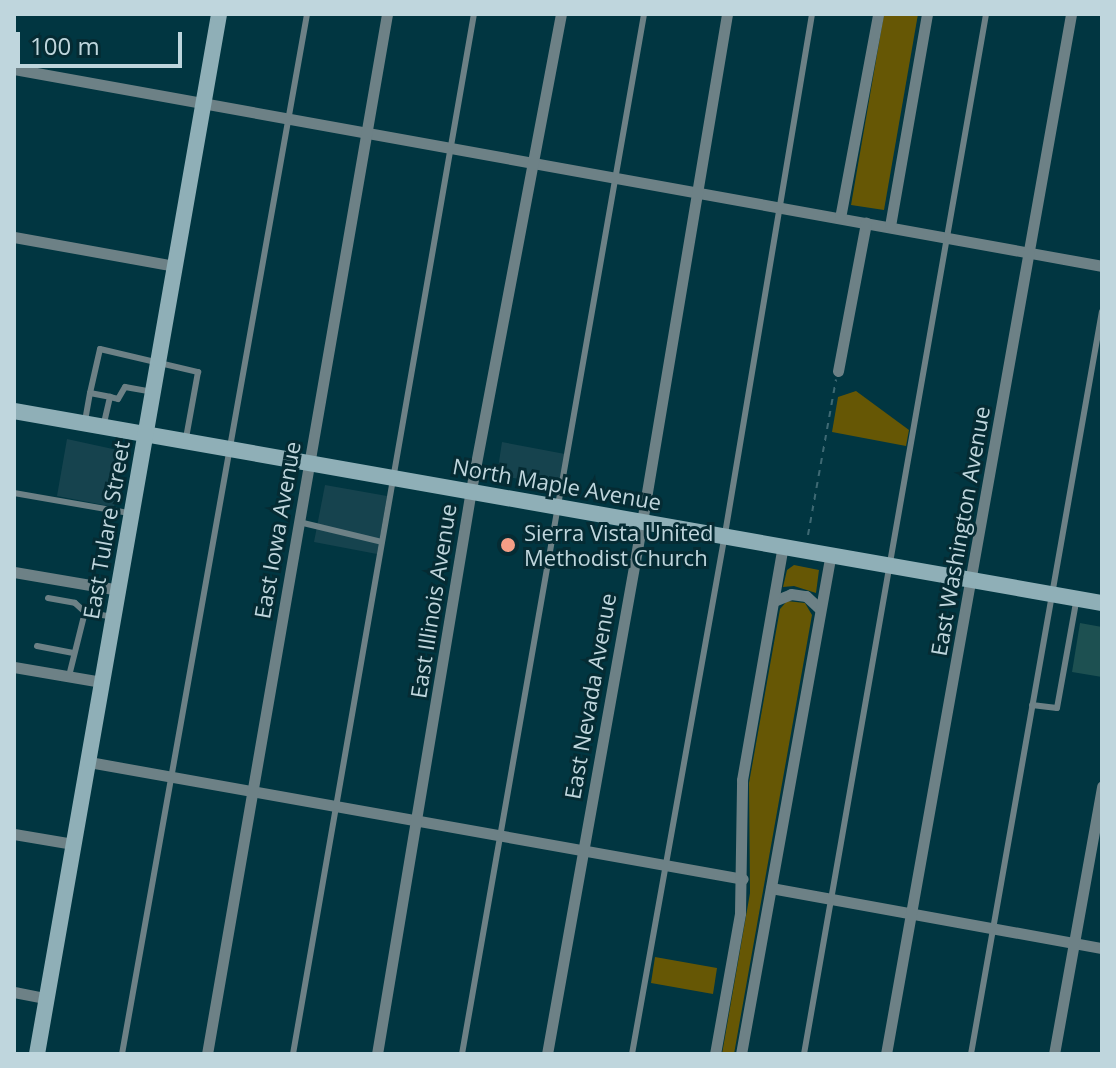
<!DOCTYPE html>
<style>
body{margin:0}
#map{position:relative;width:1116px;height:1068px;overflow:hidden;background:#013641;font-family:"Open Sans",sans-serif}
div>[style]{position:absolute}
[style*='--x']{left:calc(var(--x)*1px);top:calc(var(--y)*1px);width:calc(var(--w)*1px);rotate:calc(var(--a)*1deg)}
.built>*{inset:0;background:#16434e}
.green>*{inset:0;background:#665705}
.building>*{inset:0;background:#1d5051}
.path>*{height:2px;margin-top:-1px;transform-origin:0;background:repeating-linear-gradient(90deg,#3e6973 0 6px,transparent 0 12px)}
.lane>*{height:6px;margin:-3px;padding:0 3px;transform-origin:3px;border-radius:3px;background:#6d8186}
.street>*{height:11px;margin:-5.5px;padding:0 5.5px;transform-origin:5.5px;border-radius:5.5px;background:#6d8186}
.secondary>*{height:16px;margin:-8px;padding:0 8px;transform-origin:8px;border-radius:8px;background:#8fafb7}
.dots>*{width:22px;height:22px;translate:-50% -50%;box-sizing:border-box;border:4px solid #052b33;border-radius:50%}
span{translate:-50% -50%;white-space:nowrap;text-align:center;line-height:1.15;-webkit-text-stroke:6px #052b33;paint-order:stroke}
.street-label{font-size:22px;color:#bfd6dd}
.poi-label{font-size:22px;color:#bfd6dd}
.left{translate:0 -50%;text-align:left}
.frame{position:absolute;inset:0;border:16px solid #bfd6dd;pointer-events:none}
.scale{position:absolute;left:16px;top:32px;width:166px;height:36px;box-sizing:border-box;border:4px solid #bfd6dd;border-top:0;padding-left:10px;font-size:24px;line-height:28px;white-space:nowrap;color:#bfd6dd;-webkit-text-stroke:6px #052b33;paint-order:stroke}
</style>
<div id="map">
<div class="built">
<i style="clip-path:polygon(67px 439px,122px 451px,114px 507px,57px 496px)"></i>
<i style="clip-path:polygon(502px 442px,565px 454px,559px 486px,497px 475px)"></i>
<i style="clip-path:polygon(325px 485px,387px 496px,377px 554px,314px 542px)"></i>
</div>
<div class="green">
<i style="clip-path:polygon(884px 14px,918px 14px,884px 210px,851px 205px)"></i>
<i style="clip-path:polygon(856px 391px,909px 430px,906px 446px,832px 432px,838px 397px)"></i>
<i style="clip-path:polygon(794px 565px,819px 570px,816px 593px,794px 586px,783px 587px,787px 570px)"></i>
<i style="clip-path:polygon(787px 601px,805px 603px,812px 615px,734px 1054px,722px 1054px,750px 893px,749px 783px,780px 609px)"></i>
<i style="clip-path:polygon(655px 957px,717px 968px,713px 994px,651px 983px)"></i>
</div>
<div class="building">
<i style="clip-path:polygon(1080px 623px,1102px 627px,1102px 677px,1072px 672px)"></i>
</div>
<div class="path">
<i style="--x:808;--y:535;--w:158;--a:-79.8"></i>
</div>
<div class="lane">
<i style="--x:90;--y:393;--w:45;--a:-77.2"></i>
<i style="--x:100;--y:349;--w:101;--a:13.2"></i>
<i style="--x:198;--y:372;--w:67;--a:100.3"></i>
<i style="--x:85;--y:421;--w:28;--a:-80"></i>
<i style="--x:90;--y:393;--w:20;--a:11"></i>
<i style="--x:104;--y:423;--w:27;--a:-77"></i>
<i style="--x:110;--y:397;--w:8;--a:14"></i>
<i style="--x:118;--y:399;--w:14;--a:-60"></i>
<i style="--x:125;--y:387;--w:28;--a:10"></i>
<i style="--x:14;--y:493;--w:117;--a:9.9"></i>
<i style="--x:299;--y:522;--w:85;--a:13.5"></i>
<i style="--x:48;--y:598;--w:27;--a:10"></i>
<i style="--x:75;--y:603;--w:13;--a:42"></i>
<i style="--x:37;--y:646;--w:37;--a:11"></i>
<i style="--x:69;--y:676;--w:66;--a:-76"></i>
<i style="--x:85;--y:612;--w:28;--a:10"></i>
<i style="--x:1032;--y:705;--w:25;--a:7"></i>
<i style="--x:1057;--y:708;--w:108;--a:-79.8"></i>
<i style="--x:122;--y:1054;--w:1056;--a:-79.91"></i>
<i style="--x:293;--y:1054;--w:1056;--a:-80.13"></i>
<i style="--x:462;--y:1054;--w:1056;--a:-80.07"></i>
<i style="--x:632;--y:1054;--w:528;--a:-79.86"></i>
<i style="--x:725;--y:534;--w:527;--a:-80.5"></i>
<i style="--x:804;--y:1054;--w:1056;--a:-80.07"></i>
<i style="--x:971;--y:1054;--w:754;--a:-80"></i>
</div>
<div class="street">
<i style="--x:14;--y:69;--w:1106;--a:10.26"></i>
<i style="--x:840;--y:218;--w:208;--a:-79.4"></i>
<i style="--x:890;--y:226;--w:215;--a:-80.1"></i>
<i style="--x:14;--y:237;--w:164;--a:10.2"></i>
<i style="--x:838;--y:371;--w:151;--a:-79.3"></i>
<i style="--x:14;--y:572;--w:107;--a:9.7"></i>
<i style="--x:774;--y:601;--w:18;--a:-22"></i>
<i style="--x:791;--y:594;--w:15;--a:8"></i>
<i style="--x:806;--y:596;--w:19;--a:43"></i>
<i style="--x:14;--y:667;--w:89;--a:9.7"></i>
<i style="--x:89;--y:762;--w:664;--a:10.14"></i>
<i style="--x:14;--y:834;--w:60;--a:9.6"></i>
<i style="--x:771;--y:888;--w:336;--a:10.3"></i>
<i style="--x:14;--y:992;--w:33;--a:11"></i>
<i style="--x:207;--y:1054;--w:1055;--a:-80.18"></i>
<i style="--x:377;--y:1054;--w:572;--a:-80.54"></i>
<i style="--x:471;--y:490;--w:484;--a:-79.3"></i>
<i style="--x:547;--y:1054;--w:540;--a:-79.88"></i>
<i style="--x:642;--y:522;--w:515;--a:-80.5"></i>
<i style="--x:715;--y:1054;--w:143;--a:-79.9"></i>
<i style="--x:740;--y:913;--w:133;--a:-89.1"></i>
<i style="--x:742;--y:780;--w:239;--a:-80.1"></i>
<i style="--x:741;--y:1054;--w:509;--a:-79.82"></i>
<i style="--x:886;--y:1054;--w:1056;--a:-79.91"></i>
<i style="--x:1054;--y:1054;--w:272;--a:-79.8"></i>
</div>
<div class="secondary">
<i style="--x:14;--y:411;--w:1105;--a:10.01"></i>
<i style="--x:37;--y:1054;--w:1056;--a:-80.07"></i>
</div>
<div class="dots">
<i style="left:508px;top:545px;background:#f49e86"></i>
</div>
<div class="street-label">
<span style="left:557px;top:484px;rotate:10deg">North Maple Avenue</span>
<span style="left:106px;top:530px;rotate:-80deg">East Tulare Street</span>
<span style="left:277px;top:530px;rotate:-80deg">East Iowa Avenue</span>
<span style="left:960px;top:531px;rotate:-80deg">East Washington Avenue</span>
<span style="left:433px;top:601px;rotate:-81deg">East Illinois Avenue</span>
<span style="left:590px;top:696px;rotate:-80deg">East Nevada Avenue</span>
</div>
<div class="poi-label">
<span class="left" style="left:524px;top:545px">Sierra Vista United<br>Methodist Church</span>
</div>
<div class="frame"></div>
<div class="scale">100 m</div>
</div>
